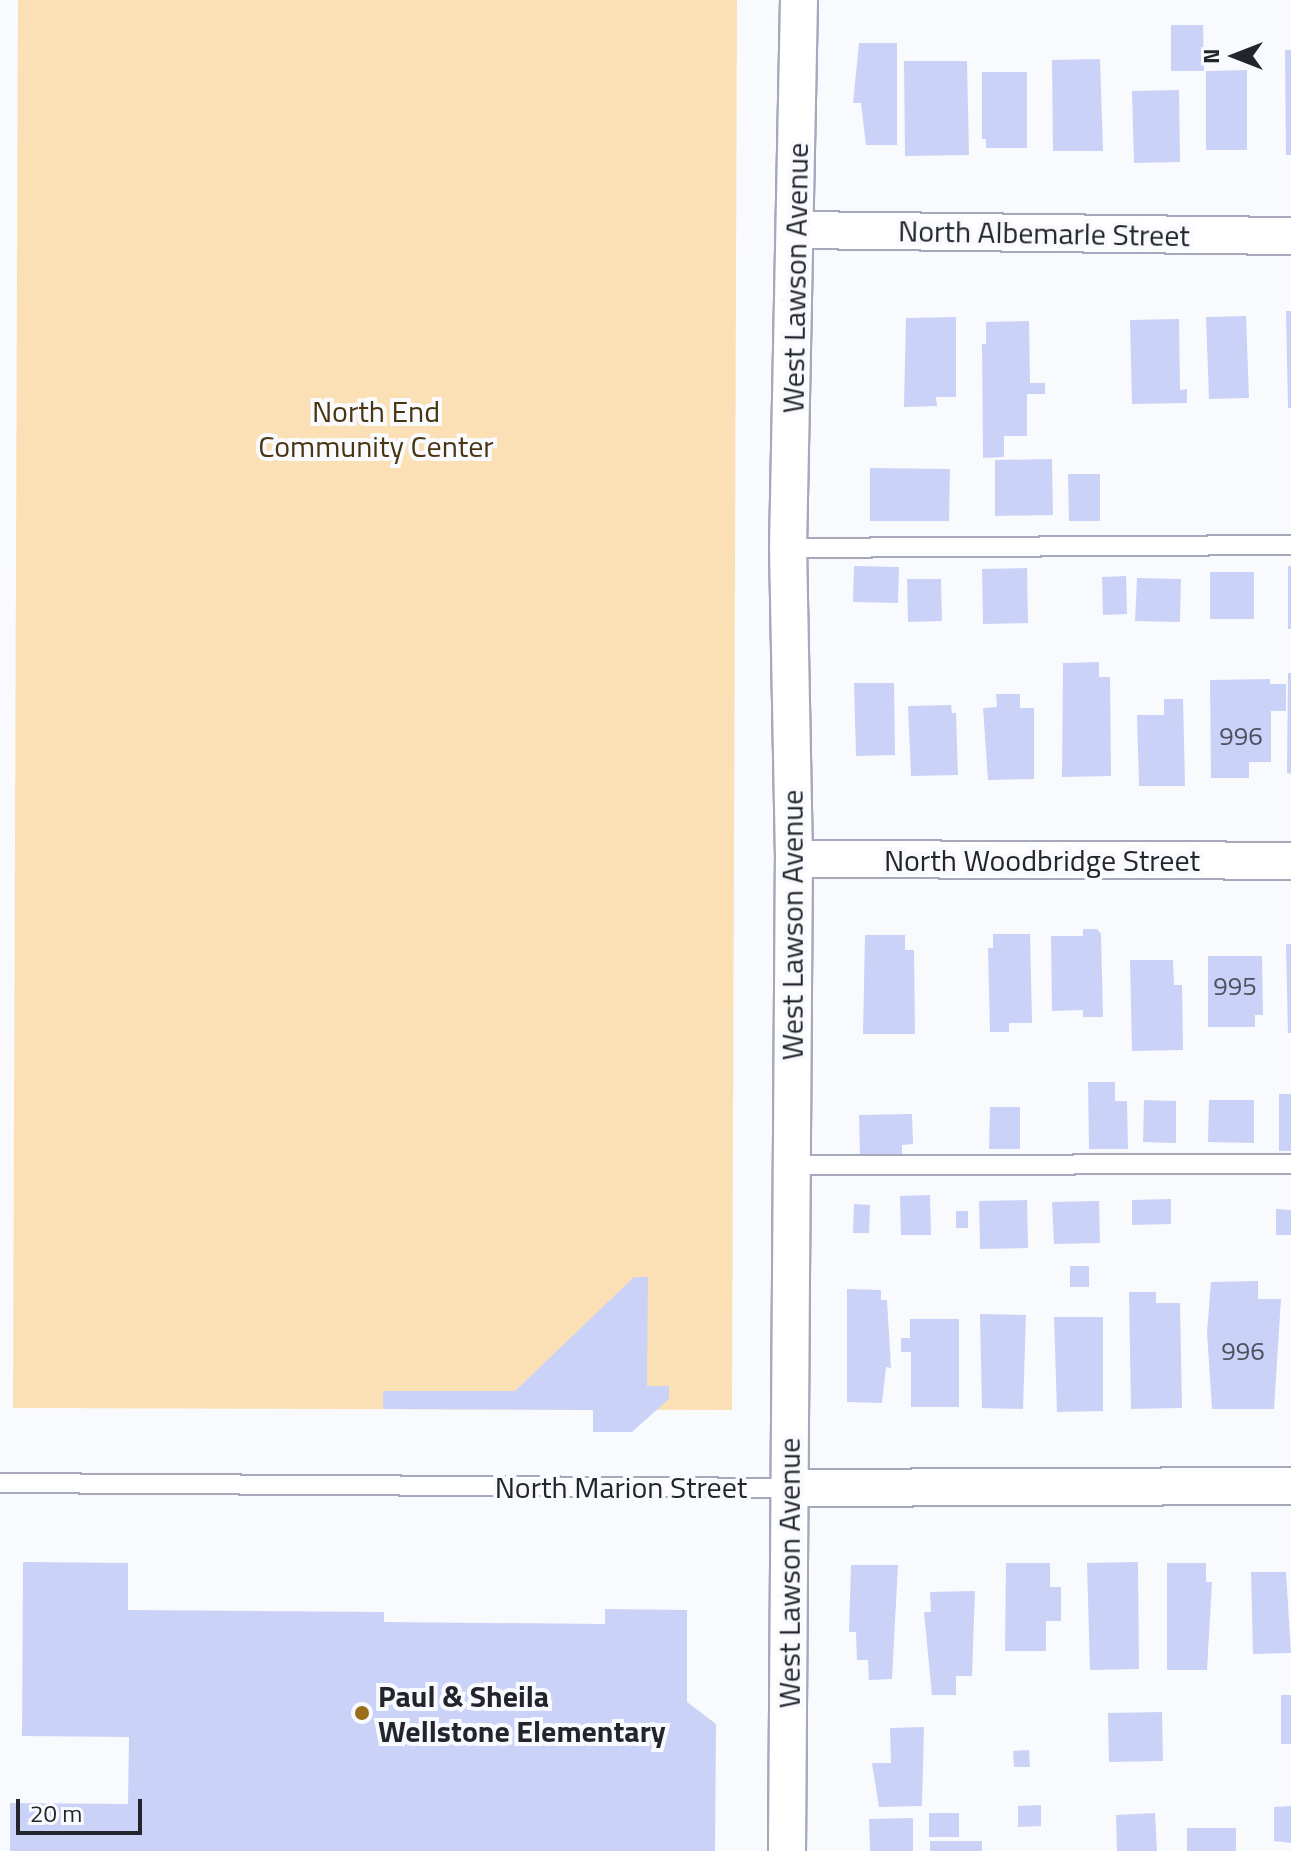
<!DOCTYPE html>
<style>
body{margin:0}
#map{position:relative;width:1291px;height:1851px;overflow:hidden;background:#f9fafe;font-family:"Titillium Web",sans-serif}
div>[style]{position:absolute}
[style*='--x']{left:calc(var(--x)*1px);top:calc(var(--y)*1px);width:calc(var(--w)*1px);rotate:calc(var(--a)*1deg)}
.green>*{inset:0;background:#fce0b5}
.building>*{inset:0;background:#cbd2f8}
.roads{filter:drop-shadow(2px 0 #a6a9bc) drop-shadow(-2px 0 #a6a9bc) drop-shadow(0 2px #a6a9bc) drop-shadow(0 -2px #a6a9bc)}
.lane>*{height:18px;margin:-9px;padding:0 9px;transform-origin:9px;border-radius:9px;background:#fff}
.street>*{height:36px;margin:-18px;padding:0 18px;transform-origin:18px;border-radius:18px;background:#fff}
.dots>*{width:22px;height:22px;translate:-50% -50%;box-sizing:border-box;border:4px solid #f9fafe;border-radius:50%}
span{translate:-50% -50%;white-space:nowrap;text-align:center;line-height:1.15;-webkit-text-stroke:8px #f9fafe;paint-order:stroke}
.number-label{font-size:26px;color:#4e505f}
.number-label span{-webkit-text-stroke-width:0}
.street-label{font-size:30px;color:#24252c}
.park-label{font-size:30px;color:#493512}
.poi-label{font-size:30px;color:#24252c;font-weight:700}
.left{translate:0 -50%;text-align:left}
.north{position:absolute;left:1195px;top:16px;width:80px;height:80px;-webkit-text-stroke:6px #f9fafe;paint-order:stroke;rotate:270deg;font-size:22px;font-weight:700;line-height:32px;text-align:center;color:#24252c}
.north::after{content:'';display:block;margin:auto;width:28px;height:36px;background:#24252c;clip-path:polygon(50% 0,100% 100%,50% 72%,0 100%)}
.scale{position:absolute;left:16px;top:1799px;width:126px;height:36px;box-sizing:border-box;border:4px solid #24252c;border-top:0;padding-left:10px;font-size:24px;line-height:28px;white-space:nowrap;color:#24252c;-webkit-text-stroke:6px #f9fafe;paint-order:stroke}
</style>
<div id="map">
<div class="green">
<i style="clip-path:polygon(18px 0,737px 0,732px 1410px,13px 1408px)"></i>
</div>
<div class="building">
<i style="clip-path:polygon(1171px 25px,1203px 25px,1204px 71px,1171px 71px)"></i>
<i style="clip-path:polygon(859px 43px,897px 43px,897px 145px,866px 145px,861px 103px,853px 103px)"></i>
<i style="clip-path:polygon(1285px 50px,1291px 50px,1291px 155px,1286px 155px)"></i>
<i style="clip-path:polygon(1100px 59px,1103px 151px,1053px 151px,1052px 60px)"></i>
<i style="clip-path:polygon(904px 61px,967px 61px,969px 155px,905px 156px)"></i>
<i style="clip-path:polygon(1247px 70px,1247px 150px,1206px 150px,1206px 71px)"></i>
<i style="clip-path:polygon(982px 72px,1027px 72px,1027px 148px,986px 148px,986px 139px,982px 139px)"></i>
<i style="clip-path:polygon(1179px 90px,1180px 162px,1134px 163px,1132px 91px)"></i>
<i style="clip-path:polygon(1286px 311px,1291px 311px,1291px 408px,1288px 408px)"></i>
<i style="clip-path:polygon(1246px 316px,1249px 398px,1209px 399px,1206px 317px)"></i>
<i style="clip-path:polygon(956px 317px,956px 397px,936px 397px,937px 406px,904px 407px,906px 318px)"></i>
<i style="clip-path:polygon(1179px 319px,1180px 390px,1187px 389px,1187px 403px,1132px 404px,1130px 320px)"></i>
<i style="clip-path:polygon(1029px 321px,1030px 383px,1045px 383px,1045px 394px,1027px 394px,1027px 436px,1004px 436px,1004px 457px,983px 458px,982px 344px,986px 344px,986px 322px)"></i>
<i style="clip-path:polygon(1052px 459px,1053px 515px,995px 516px,995px 460px)"></i>
<i style="clip-path:polygon(870px 468px,950px 469px,949px 521px,870px 521px)"></i>
<i style="clip-path:polygon(1068px 474px,1100px 474px,1100px 521px,1069px 521px)"></i>
<i style="clip-path:polygon(854px 566px,899px 567px,898px 603px,853px 602px)"></i>
<i style="clip-path:polygon(1288px 566px,1291px 566px,1291px 629px,1288px 629px)"></i>
<i style="clip-path:polygon(1027px 568px,1028px 623px,983px 624px,982px 569px)"></i>
<i style="clip-path:polygon(1210px 572px,1254px 572px,1254px 619px,1210px 619px)"></i>
<i style="clip-path:polygon(1126px 576px,1127px 614px,1103px 615px,1102px 577px)"></i>
<i style="clip-path:polygon(1137px 578px,1181px 579px,1180px 622px,1135px 621px)"></i>
<i style="clip-path:polygon(907px 579px,941px 579px,942px 621px,908px 622px)"></i>
<i style="clip-path:polygon(1099px 662px,1099px 677px,1110px 677px,1111px 776px,1062px 777px,1063px 663px)"></i>
<i style="clip-path:polygon(1288px 673px,1291px 673px,1291px 774px,1287px 773px)"></i>
<i style="clip-path:polygon(1270px 679px,1270px 684px,1286px 684px,1286px 711px,1271px 711px,1271px 762px,1249px 762px,1249px 778px,1211px 778px,1210px 680px)"></i>
<i style="clip-path:polygon(854px 683px,894px 683px,895px 755px,856px 756px)"></i>
<i style="clip-path:polygon(996px 694px,1020px 694px,1020px 708px,1034px 708px,1034px 779px,988px 780px,983px 708px,997px 707px)"></i>
<i style="clip-path:polygon(1164px 699px,1183px 699px,1185px 786px,1139px 786px,1137px 715px,1164px 715px)"></i>
<i style="clip-path:polygon(951px 705px,952px 713px,956px 713px,958px 775px,911px 776px,908px 706px)"></i>
<i style="clip-path:polygon(1083px 929px,1097px 929px,1101px 934px,1103px 1017px,1083px 1017px,1083px 1010px,1052px 1011px,1051px 936px,1083px 936px)"></i>
<i style="clip-path:polygon(993px 934px,1030px 934px,1032px 1023px,1009px 1023px,1009px 1032px,990px 1032px,988px 948px,993px 948px)"></i>
<i style="clip-path:polygon(865px 935px,905px 935px,905px 950px,914px 950px,915px 1034px,863px 1034px)"></i>
<i style="clip-path:polygon(1286px 944px,1291px 944px,1291px 1033px,1288px 1033px)"></i>
<i style="clip-path:polygon(1208px 956px,1262px 956px,1263px 1015px,1255px 1015px,1255px 1027px,1208px 1027px)"></i>
<i style="clip-path:polygon(1130px 960px,1173px 960px,1174px 985px,1182px 985px,1183px 1050px,1132px 1051px)"></i>
<i style="clip-path:polygon(1088px 1082px,1115px 1082px,1115px 1101px,1127px 1101px,1128px 1149px,1089px 1149px)"></i>
<i style="clip-path:polygon(1279px 1094px,1291px 1094px,1291px 1151px,1279px 1151px)"></i>
<i style="clip-path:polygon(1144px 1100px,1176px 1101px,1176px 1143px,1143px 1142px)"></i>
<i style="clip-path:polygon(1209px 1100px,1254px 1100px,1254px 1143px,1208px 1142px)"></i>
<i style="clip-path:polygon(990px 1107px,1020px 1107px,1020px 1149px,989px 1149px)"></i>
<i style="clip-path:polygon(912px 1114px,913px 1144px,902px 1145px,902px 1155px,860px 1156px,859px 1115px)"></i>
<i style="clip-path:polygon(930px 1195px,931px 1235px,901px 1235px,900px 1196px)"></i>
<i style="clip-path:polygon(1171px 1199px,1171px 1224px,1132px 1225px,1132px 1200px)"></i>
<i style="clip-path:polygon(1027px 1200px,1028px 1248px,980px 1249px,979px 1201px)"></i>
<i style="clip-path:polygon(1099px 1201px,1100px 1243px,1054px 1244px,1052px 1202px)"></i>
<i style="clip-path:polygon(854px 1204px,870px 1205px,869px 1233px,853px 1233px)"></i>
<i style="clip-path:polygon(1276px 1209px,1291px 1210px,1291px 1235px,1276px 1235px)"></i>
<i style="clip-path:polygon(956px 1211px,968px 1211px,968px 1228px,956px 1228px)"></i>
<i style="clip-path:polygon(1070px 1266px,1089px 1266px,1089px 1287px,1070px 1287px)"></i>
<i style="clip-path:polygon(634px 1277px,648px 1277px,647px 1386px,669px 1386px,669px 1399px,632px 1432px,593px 1432px,593px 1410px,383px 1409px,383px 1391px,515px 1391px)"></i>
<i style="clip-path:polygon(1258px 1281px,1258px 1299px,1281px 1299px,1274px 1409px,1212px 1409px,1207px 1332px,1211px 1282px)"></i>
<i style="clip-path:polygon(847px 1289px,881px 1290px,881px 1300px,887px 1300px,891px 1368px,886px 1367px,882px 1403px,847px 1402px)"></i>
<i style="clip-path:polygon(1129px 1292px,1156px 1292px,1156px 1303px,1180px 1303px,1182px 1408px,1131px 1409px)"></i>
<i style="clip-path:polygon(980px 1314px,1026px 1315px,1023px 1409px,982px 1408px)"></i>
<i style="clip-path:polygon(1054px 1317px,1103px 1317px,1103px 1411px,1057px 1412px)"></i>
<i style="clip-path:polygon(910px 1319px,959px 1319px,959px 1407px,911px 1407px,911px 1352px,901px 1352px,901px 1338px,910px 1338px)"></i>
<i style="clip-path:polygon(23px 1562px,128px 1563px,128px 1610px,384px 1612px,384px 1622px,605px 1624px,605px 1609px,687px 1610px,687px 1702px,716px 1724px,715px 1851px,10px 1851px,10px 1803px,128px 1804px,129px 1737px,22px 1736px)"></i>
<i style="clip-path:polygon(1138px 1562px,1139px 1669px,1090px 1670px,1087px 1563px)"></i>
<i style="clip-path:polygon(1006px 1563px,1050px 1563px,1050px 1587px,1061px 1587px,1061px 1621px,1046px 1621px,1046px 1651px,1005px 1651px)"></i>
<i style="clip-path:polygon(1167px 1563px,1206px 1563px,1206px 1582px,1212px 1582px,1207px 1670px,1167px 1670px)"></i>
<i style="clip-path:polygon(851px 1565px,898px 1565px,892px 1679px,869px 1680px,868px 1660px,857px 1660px,856px 1632px,849px 1632px)"></i>
<i style="clip-path:polygon(1251px 1572px,1286px 1572px,1291px 1653px,1253px 1654px)"></i>
<i style="clip-path:polygon(975px 1591px,972px 1676px,956px 1676px,956px 1695px,932px 1695px,924px 1612px,931px 1612px,930px 1592px)"></i>
<i style="clip-path:polygon(1281px 1695px,1291px 1695px,1291px 1744px,1281px 1744px)"></i>
<i style="clip-path:polygon(1162px 1712px,1163px 1761px,1109px 1762px,1108px 1713px)"></i>
<i style="clip-path:polygon(924px 1727px,922px 1806px,879px 1807px,872px 1763px,891px 1763px,890px 1728px)"></i>
<i style="clip-path:polygon(1029px 1750px,1030px 1767px,1014px 1767px,1013px 1751px)"></i>
<i style="clip-path:polygon(1041px 1805px,1041px 1826px,1018px 1827px,1018px 1806px)"></i>
<i style="clip-path:polygon(1291px 1806px,1291px 1843px,1274px 1841px,1274px 1807px)"></i>
<i style="clip-path:polygon(929px 1813px,959px 1813px,959px 1837px,929px 1837px)"></i>
<i style="clip-path:polygon(1155px 1813px,1157px 1851px,1117px 1851px,1116px 1815px)"></i>
<i style="clip-path:polygon(913px 1818px,913px 1851px,870px 1851px,869px 1819px)"></i>
<i style="clip-path:polygon(1187px 1828px,1236px 1828px,1236px 1851px,1187px 1851px)"></i>
<i style="clip-path:polygon(930px 1841px,982px 1841px,982px 1851px,930px 1851px)"></i>
</div>
<div class="roads">
<div class="lane">
<i style="--x:788;--y:548;--w:503;--a:-0.34"></i>
<i style="--x:792;--y:1165;--w:499;--a:-0.1"></i>
<i style="--x:0;--y:1483;--w:790;--a:0.36"></i>
</div>
<div class="street">
<i style="--x:797;--y:230;--w:494;--a:0.7"></i>
<i style="--x:794;--y:859;--w:497;--a:0.2"></i>
<i style="--x:790;--y:1488;--w:501;--a:-0.23"></i>
<i style="--x:787;--y:1851;--w:992;--a:-89.6"></i>
<i style="--x:794;--y:859;--w:311;--a:-91.1"></i>
<i style="--x:788;--y:548;--w:548;--a:-88.85"></i>
</div>
</div>
<div class="dots">
<i style="left:362px;top:1713px;background:#996e1b"></i>
</div>
<div class="number-label">
<span style="left:1241px;top:736px">996</span>
<span style="left:1235px;top:986px">995</span>
<span style="left:1243px;top:1351px">996</span>
</div>
<div class="street-label">
<span style="left:1044px;top:233px;rotate:1deg">North Albemarle Street</span>
<span style="left:795px;top:278px;rotate:-89deg">West Lawson Avenue</span>
<span style="left:1042px;top:860px">North Woodbridge Street</span>
<span style="left:792px;top:925px;rotate:-90deg">West Lawson Avenue</span>
<span style="left:621px;top:1487px">North Marion Street</span>
<span style="left:789px;top:1573px;rotate:-90deg">West Lawson Avenue</span>
</div>
<div class="park-label">
<span style="left:376px;top:428px">North End<br>Community Center</span>
</div>
<div class="poi-label">
<span class="left" style="left:378px;top:1713px">Paul &amp; Sheila<br>Wellstone Elementary</span>
</div>
<div class="north">N</div>
<div class="scale">20 m</div>
</div>
